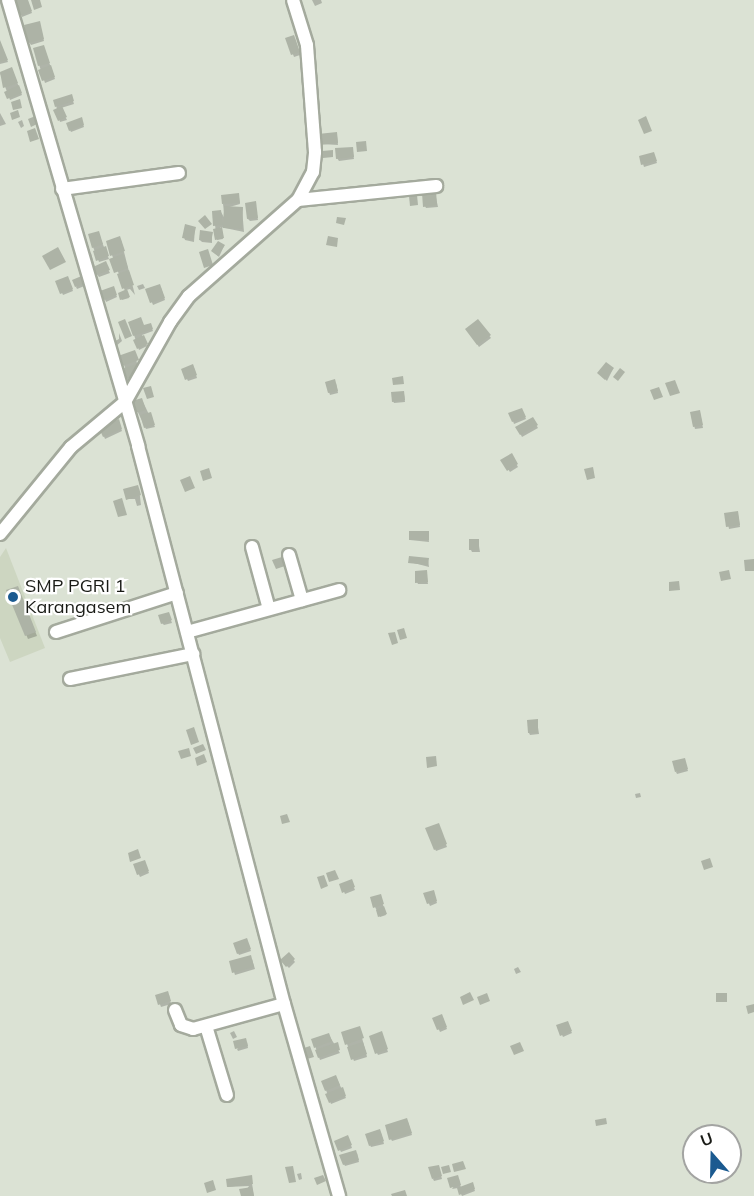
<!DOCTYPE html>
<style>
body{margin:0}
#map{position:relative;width:754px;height:1196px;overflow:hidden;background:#dbe2d4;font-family:Mulish,sans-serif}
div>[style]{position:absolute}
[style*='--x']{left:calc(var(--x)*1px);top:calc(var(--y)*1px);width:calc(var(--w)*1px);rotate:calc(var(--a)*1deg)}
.built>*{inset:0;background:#cdd6c1}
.shadow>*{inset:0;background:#0003}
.building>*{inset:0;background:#adb3a6}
.roads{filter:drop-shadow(2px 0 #a4aa9d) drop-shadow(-2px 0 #a4aa9d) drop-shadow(0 2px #a4aa9d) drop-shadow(0 -2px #a4aa9d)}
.minor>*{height:12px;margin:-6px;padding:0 6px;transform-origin:6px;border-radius:6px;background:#fff}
.dots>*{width:16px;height:16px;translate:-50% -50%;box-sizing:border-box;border:3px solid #fff;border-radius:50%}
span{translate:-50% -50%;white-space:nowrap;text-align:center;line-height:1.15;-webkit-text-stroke:4.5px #fff;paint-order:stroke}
.poi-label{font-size:18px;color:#191b16}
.left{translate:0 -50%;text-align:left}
.north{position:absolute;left:682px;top:1124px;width:60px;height:60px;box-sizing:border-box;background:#fff;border:2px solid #a3a4a2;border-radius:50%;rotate:340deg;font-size:16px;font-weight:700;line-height:24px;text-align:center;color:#191b16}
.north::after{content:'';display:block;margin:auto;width:21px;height:27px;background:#1b5a90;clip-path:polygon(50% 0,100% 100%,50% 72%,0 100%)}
</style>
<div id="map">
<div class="built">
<i style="clip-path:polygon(6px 548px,45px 648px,10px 662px,0 638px,0 557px)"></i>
</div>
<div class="shadow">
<i style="clip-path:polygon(17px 0,27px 0,32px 13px,22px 17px)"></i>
<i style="clip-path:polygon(312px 0,321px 0,322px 3px,315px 6px)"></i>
<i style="clip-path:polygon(40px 25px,44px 41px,31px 45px,29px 42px)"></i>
<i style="clip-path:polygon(287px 39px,295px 39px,300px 55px,294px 57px)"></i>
<i style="clip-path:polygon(0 42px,8px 62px,0 64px)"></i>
<i style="clip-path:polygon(44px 48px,55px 79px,45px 83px,34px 49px)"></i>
<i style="clip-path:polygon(12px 69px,22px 95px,10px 100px,0 73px)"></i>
<i style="clip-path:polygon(72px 98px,74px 104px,61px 108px,67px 120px,60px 122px,55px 101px)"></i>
<i style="clip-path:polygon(0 113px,6px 124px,0 126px)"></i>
<i style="clip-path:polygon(22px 120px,24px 126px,21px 128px,18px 122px)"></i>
<i style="clip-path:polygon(82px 121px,84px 127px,71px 132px,70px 130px)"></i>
<i style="clip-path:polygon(337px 136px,338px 145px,321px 144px)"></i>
<i style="clip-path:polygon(352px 148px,354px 159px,339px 161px,337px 158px)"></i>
<i style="clip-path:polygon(654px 155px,657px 163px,644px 167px,641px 157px)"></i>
<i style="clip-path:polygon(435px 193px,438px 207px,426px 208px,425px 206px)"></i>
<i style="clip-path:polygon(238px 194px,240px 204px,226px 208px,242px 208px,244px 232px,220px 227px,223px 239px,217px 240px,215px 225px,221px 212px,225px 219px,223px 204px)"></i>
<i style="clip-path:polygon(255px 203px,258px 220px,250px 221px,248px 219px)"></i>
<i style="clip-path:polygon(195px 228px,194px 242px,185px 240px,184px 237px)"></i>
<i style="clip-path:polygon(212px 234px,212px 243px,202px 242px,200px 240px)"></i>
<i style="clip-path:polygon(99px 235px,109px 259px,99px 262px,93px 247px)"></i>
<i style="clip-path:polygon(121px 240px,135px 295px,130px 289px,126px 290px,129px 298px,122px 300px,119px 294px,125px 291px,112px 255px)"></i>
<i style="clip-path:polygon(224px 246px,219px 257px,212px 251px)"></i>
<i style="clip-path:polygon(91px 253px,95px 267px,105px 263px,110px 273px,99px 277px,91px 266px,87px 254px)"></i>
<i style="clip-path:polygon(83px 277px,87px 285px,77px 289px,76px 287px)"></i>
<i style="clip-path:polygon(69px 280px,73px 291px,63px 295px,57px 282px)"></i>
<i style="clip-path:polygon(143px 284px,145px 288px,139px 290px,137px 286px)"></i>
<i style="clip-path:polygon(113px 288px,117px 297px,106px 302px,102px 292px)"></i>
<i style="clip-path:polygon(161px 288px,165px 300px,153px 305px,147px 290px)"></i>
<i style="clip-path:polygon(478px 321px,491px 338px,479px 347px,467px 329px)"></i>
<i style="clip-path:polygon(130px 323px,143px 327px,150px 324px,153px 331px,142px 335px,147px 346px,139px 350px)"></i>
<i style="clip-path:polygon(119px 333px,122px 341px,115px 347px,113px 342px,119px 339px)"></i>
<i style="clip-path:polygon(135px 354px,140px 377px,130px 380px,124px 365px)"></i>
<i style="clip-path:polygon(194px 368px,197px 378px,188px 381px,187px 379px)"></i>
<i style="clip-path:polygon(613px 369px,607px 381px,599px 373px)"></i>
<i style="clip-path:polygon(326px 383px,336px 383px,338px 393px,330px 395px)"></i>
<i style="clip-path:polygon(404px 394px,405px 402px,394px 403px,393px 401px)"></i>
<i style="clip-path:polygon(133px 402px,143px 402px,155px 427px,146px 429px)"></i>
<i style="clip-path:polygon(523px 412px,526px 419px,514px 424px,513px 421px)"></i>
<i style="clip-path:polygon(691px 413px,700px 414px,703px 428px,695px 429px)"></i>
<i style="clip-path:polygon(533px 419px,538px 428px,522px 437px,517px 427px)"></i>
<i style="clip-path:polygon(118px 421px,122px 431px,105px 439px,101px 429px)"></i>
<i style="clip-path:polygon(511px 455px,518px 467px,510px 472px,502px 460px)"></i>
<i style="clip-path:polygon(139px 488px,141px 505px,137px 506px,135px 499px,127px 499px)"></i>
<i style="clip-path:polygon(726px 514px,738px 514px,740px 527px,729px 529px)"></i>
<i style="clip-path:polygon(428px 532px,429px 542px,410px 540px)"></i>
<i style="clip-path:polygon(478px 540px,480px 552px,472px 552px,471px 550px)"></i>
<i style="clip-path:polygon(428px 560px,429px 567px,410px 562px)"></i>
<i style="clip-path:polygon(426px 572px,428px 584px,418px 584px,417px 582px)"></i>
<i style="clip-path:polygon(8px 591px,19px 591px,37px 636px,28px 639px)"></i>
<i style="clip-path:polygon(169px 615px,172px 623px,164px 625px,162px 623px)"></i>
<i style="clip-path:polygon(537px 721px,539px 734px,530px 735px,529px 733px)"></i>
<i style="clip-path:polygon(685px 762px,688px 771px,677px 774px,676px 772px)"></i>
<i style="clip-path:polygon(640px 793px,641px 797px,636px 798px,635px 794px)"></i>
<i style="clip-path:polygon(439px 827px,447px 847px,436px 851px,435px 849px)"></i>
<i style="clip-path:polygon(145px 864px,149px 873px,140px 877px,135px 865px)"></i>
<i style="clip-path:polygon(351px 881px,355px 890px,345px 894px,341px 885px)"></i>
<i style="clip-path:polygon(425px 894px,434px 894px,437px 903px,430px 906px)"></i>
<i style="clip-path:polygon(381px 898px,386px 915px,380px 917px,375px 907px)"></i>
<i style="clip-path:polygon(247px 942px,251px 951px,239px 955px,238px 953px)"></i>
<i style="clip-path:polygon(289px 954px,295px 962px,289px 968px,283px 962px)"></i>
<i style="clip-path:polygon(252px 959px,255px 969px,235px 975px,231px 962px)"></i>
<i style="clip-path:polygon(518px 967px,521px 972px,516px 974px,514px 969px)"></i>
<i style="clip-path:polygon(169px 995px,171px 1004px,161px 1007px,157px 996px)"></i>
<i style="clip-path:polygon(434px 1018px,443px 1018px,447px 1029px,440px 1032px)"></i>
<i style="clip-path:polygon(567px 1023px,572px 1033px,563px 1037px,558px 1026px)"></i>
<i style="clip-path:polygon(360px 1030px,367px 1057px,354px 1061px,347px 1044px)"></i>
<i style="clip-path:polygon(234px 1031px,237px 1037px,233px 1039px,230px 1033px)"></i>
<i style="clip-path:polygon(382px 1035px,388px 1052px,378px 1055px,377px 1053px)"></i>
<i style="clip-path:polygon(330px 1037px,340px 1053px,320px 1060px,313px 1040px)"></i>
<i style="clip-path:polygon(247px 1042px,248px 1048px,238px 1051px,237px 1049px)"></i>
<i style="clip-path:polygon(337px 1079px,346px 1098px,331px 1104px,326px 1090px)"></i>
<i style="clip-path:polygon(408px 1122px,412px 1135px,392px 1141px,391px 1139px)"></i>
<i style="clip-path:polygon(381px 1133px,384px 1144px,371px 1147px,370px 1145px)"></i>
<i style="clip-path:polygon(348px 1137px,352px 1148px,341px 1152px,336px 1142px)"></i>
<i style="clip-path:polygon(357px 1153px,359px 1162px,345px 1166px,344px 1164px)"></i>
<i style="clip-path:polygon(439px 1168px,442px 1179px,434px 1181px,433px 1179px)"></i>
<i style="clip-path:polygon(301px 1173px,302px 1179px,299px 1180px,297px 1174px)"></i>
<i style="clip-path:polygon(251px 1177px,254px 1196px,242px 1196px,249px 1186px,228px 1187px,227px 1180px)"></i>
<i style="clip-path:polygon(459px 1179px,461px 1188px,472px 1183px,475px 1191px,462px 1196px,458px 1188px,452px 1189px)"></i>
</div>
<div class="building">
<i style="clip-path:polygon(14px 0,28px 0,32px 11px,20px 16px)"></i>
<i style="clip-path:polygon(31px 0,40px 0,42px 7px,34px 10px)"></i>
<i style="clip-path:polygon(40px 21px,44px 39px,28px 43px,24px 25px)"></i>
<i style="clip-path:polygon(294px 35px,300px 52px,291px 55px,285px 38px)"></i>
<i style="clip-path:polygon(0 40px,8px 60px,0 62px)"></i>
<i style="clip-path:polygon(44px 45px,50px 63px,38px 66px,33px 48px)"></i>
<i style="clip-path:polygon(51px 65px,55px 77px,42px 81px,38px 70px)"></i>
<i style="clip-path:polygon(12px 67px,18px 83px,3px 88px,0 72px)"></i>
<i style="clip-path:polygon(19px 85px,22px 93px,7px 99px,4px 92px)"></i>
<i style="clip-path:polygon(72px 94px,74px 101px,55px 107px,53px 100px)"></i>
<i style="clip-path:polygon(20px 99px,22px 108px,13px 110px,11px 102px)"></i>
<i style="clip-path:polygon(62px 106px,67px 117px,58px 121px,53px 110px)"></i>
<i style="clip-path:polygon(18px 110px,20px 117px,12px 120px,10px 113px)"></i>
<i style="clip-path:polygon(38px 115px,41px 122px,31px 127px,28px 119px)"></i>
<i style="clip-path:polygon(646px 116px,652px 131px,644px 134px,638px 120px)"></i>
<i style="clip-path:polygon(82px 117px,84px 125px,69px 131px,66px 123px)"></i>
<i style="clip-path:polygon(35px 128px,39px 139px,30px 142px,27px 131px)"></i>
<i style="clip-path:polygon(337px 132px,338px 143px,319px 145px,318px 134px)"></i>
<i style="clip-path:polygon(366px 141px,367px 151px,357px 152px,356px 142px)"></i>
<i style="clip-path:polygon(353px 147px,354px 157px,336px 159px,335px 148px)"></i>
<i style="clip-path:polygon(333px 150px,333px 157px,323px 158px,322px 151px)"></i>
<i style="clip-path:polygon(654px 152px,657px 161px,641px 165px,639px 156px)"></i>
<i style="clip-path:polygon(436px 191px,437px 205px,423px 207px,422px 193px)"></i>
<i style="clip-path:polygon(239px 193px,240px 203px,222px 204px,221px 195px)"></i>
<i style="clip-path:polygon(417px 195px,418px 205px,410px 206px,409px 196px)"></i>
<i style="clip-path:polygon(256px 201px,258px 218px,247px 219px,245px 203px)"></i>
<i style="clip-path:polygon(224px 206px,243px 207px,242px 229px,223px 228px)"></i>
<i style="clip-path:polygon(221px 210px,223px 225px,213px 226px,212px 211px)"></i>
<i style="clip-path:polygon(205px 215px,212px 224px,205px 229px,198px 221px)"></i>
<i style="clip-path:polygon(337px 217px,346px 218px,344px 225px,336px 223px)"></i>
<i style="clip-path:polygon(185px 224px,196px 227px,193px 240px,182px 238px)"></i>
<i style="clip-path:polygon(222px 227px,224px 238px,215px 240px,213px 229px)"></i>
<i style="clip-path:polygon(200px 230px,213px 232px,211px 242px,199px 240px)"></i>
<i style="clip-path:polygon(99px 231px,103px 244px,92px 248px,88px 234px)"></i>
<i style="clip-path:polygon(120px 236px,125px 251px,110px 256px,106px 241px)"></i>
<i style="clip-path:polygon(328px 236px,338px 238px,337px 247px,326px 245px)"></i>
<i style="clip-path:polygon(218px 241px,225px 245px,218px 256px,211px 251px)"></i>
<i style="clip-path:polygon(106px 246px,109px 256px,96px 261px,93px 251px)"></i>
<i style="clip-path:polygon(58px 247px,66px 262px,50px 270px,42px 256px)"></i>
<i style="clip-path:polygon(208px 249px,213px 265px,204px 268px,199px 252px)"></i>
<i style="clip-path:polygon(123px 254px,128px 268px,114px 273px,109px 259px)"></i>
<i style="clip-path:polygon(106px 261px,110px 270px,96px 275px,93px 267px)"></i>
<i style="clip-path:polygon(129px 270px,134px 285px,122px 289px,117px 274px)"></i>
<i style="clip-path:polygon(84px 275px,87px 283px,75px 287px,72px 280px)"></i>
<i style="clip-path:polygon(68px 276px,73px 289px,60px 294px,55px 281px)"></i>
<i style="clip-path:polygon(160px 284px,165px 298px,150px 303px,145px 289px)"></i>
<i style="clip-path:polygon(114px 286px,117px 295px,104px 300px,100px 291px)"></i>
<i style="clip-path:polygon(127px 289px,130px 297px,120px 300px,118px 293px)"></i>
<i style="clip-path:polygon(141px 317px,144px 325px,151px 323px,153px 329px,133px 336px,128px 322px)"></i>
<i style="clip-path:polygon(125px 319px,132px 336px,125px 339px,118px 322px)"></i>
<i style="clip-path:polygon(478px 319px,491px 335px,477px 345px,465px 329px)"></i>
<i style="clip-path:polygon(144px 335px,148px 344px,137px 349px,133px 340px)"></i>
<i style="clip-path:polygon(135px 350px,139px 360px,122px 366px,118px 356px)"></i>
<i style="clip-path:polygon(606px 362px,614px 368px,605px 380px,597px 373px)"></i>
<i style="clip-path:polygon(137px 364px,140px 375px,127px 379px,124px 368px)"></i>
<i style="clip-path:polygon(193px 364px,197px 375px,185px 380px,181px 369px)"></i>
<i style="clip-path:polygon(620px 368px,625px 372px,618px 381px,613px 377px)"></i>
<i style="clip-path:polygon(403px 376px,404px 384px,393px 385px,392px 378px)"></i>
<i style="clip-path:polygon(335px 379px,338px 391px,328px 393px,325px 382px)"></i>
<i style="clip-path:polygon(675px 380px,680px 393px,670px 396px,665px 383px)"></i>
<i style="clip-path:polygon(151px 386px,154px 397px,147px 399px,143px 388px)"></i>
<i style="clip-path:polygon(659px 387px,663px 397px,654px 400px,650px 390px)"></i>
<i style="clip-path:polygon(404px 391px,405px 400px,392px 402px,391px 392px)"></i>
<i style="clip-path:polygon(142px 398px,146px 410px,135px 413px,132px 401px)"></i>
<i style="clip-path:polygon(522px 408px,526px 417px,512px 422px,508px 413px)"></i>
<i style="clip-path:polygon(700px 410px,703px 425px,693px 427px,690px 412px)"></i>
<i style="clip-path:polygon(151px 412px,155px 425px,144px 428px,140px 415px)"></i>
<i style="clip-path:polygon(533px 417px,538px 425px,520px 435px,515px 427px)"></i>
<i style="clip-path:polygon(119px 419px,122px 429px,103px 437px,99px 428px)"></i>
<i style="clip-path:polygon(512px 453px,518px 464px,507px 471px,500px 460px)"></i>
<i style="clip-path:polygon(593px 467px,595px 478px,587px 480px,584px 469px)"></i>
<i style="clip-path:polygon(209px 468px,212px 478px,203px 481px,200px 471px)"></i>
<i style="clip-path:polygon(190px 476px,195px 488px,185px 492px,180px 480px)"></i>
<i style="clip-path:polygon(138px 485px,141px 495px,126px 500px,123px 489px)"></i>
<i style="clip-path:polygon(122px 498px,127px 515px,118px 517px,113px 501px)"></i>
<i style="clip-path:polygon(738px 511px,740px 525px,726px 527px,724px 513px)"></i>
<i style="clip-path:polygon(409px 531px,429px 531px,429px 540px,409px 540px)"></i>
<i style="clip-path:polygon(469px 539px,479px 539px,479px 550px,469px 550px)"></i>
<i style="clip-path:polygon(409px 556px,429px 558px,428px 565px,408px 563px)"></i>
<i style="clip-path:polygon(282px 557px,285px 566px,276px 569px,272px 560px)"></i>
<i style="clip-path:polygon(754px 559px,754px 571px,745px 571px,744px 560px)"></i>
<i style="clip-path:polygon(427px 570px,428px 582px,415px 583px,415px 571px)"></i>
<i style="clip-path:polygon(729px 570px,731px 579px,721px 581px,719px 572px)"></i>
<i style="clip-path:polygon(679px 581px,680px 590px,669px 591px,669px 582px)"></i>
<i style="clip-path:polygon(18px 586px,36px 632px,25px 636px,6px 590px)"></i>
<i style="clip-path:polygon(169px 612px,172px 620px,161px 624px,158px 615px)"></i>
<i style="clip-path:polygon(404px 628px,407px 638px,400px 640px,397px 630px)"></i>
<i style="clip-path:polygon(395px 632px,398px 643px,392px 645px,388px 633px)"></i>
<i style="clip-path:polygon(538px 719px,538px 733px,528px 733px,527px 720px)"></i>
<i style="clip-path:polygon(194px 727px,199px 742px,191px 745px,186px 730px)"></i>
<i style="clip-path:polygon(203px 744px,206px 750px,196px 754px,193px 748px)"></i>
<i style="clip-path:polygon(189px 748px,191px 756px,181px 759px,178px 751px)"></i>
<i style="clip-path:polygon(204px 754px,207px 762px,197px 766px,195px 758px)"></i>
<i style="clip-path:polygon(436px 756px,437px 766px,427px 768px,426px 757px)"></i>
<i style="clip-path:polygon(685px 758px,688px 769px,675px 772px,672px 761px)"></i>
<i style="clip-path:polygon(287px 814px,290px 822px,282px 824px,280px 816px)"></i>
<i style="clip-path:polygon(439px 823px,447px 844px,434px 850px,425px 828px)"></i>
<i style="clip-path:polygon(138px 849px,141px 858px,130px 862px,128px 853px)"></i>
<i style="clip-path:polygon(710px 858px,713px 867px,704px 870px,701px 861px)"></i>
<i style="clip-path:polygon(145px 860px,149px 871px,137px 875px,133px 864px)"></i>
<i style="clip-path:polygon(335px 870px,339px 879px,329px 882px,326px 873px)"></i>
<i style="clip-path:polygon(324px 875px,328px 886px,321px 889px,317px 877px)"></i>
<i style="clip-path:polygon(352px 879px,355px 887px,342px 893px,339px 884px)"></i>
<i style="clip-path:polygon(434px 890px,437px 901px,427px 904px,423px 893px)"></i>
<i style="clip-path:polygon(381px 894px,384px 904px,373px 908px,370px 897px)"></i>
<i style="clip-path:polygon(384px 906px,387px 914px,378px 917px,376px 910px)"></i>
<i style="clip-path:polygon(247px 938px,251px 949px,237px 954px,233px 943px)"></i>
<i style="clip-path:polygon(289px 952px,295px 959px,286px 967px,280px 960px)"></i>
<i style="clip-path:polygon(251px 955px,254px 967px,232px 973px,229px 961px)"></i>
<i style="clip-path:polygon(168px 991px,171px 1001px,158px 1005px,155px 995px)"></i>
<i style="clip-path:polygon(470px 992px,474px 1000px,463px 1005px,460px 997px)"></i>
<i style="clip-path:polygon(487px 993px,490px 1001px,480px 1005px,477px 997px)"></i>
<i style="clip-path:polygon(716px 993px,727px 993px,727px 1002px,716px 1002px)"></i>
<i style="clip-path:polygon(754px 1004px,754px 1012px,748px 1014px,746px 1006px)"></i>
<i style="clip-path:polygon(442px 1014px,447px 1027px,437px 1030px,432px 1018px)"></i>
<i style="clip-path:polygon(568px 1021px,572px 1031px,560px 1036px,556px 1025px)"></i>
<i style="clip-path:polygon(360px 1026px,364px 1038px,345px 1045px,341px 1032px)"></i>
<i style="clip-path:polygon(382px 1031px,388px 1049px,375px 1054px,369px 1036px)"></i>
<i style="clip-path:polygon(329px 1033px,332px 1041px,314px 1048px,311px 1039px)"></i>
<i style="clip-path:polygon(246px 1038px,248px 1046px,235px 1049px,233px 1041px)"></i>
<i style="clip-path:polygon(338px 1042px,340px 1050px,318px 1058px,315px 1050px)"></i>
<i style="clip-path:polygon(363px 1042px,367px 1054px,351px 1060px,347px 1047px)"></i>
<i style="clip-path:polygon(520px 1042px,524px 1051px,514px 1055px,510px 1046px)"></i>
<i style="clip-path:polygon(310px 1046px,314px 1057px,307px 1059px,304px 1048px)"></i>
<i style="clip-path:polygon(336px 1075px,340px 1085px,325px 1091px,321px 1081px)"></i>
<i style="clip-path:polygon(343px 1087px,346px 1096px,329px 1103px,325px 1094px)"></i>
<i style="clip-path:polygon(407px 1118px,412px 1133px,389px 1140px,385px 1125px)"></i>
<i style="clip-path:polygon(606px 1118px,607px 1124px,596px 1126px,595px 1120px)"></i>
<i style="clip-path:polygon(380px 1129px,384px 1141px,369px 1146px,365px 1134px)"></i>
<i style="clip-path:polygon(348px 1135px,352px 1145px,338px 1151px,334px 1141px)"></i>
<i style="clip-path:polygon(356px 1150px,359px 1160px,343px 1165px,339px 1155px)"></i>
<i style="clip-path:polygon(463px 1161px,466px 1169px,454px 1172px,452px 1164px)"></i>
<i style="clip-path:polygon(439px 1165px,442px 1176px,432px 1179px,428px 1167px)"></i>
<i style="clip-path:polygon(449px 1165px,451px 1172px,443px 1174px,441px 1167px)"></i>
<i style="clip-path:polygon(293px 1166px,296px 1182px,289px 1183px,285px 1167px)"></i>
<i style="clip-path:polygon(252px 1175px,253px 1184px,227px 1187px,226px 1179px)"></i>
<i style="clip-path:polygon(323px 1175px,326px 1181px,317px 1185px,314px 1178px)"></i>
<i style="clip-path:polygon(458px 1175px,461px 1185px,450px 1188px,447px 1178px)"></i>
<i style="clip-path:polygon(213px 1180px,216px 1190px,207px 1193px,204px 1183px)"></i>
<i style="clip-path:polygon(473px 1182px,475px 1189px,459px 1195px,457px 1188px)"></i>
<i style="clip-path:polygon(252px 1187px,254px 1196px,241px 1196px,239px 1189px)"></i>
<i style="clip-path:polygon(405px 1190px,407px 1196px,392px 1196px,391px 1194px)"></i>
</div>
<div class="roads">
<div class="minor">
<i style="--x:8;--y:0;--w:465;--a:73.7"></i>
<i style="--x:138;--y:446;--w:577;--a:75.34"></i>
<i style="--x:284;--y:1004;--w:200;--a:74"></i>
<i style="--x:62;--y:189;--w:118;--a:-7.8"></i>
<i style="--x:298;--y:200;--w:139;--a:-5.8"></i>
<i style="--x:0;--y:534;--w:112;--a:-50.8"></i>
<i style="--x:71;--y:447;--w:70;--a:-39.8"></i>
<i style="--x:125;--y:402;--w:92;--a:-60.6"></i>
<i style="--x:170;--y:322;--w:32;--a:-54"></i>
<i style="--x:189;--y:296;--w:145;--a:-41.4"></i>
<i style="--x:298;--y:200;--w:32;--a:-62"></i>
<i style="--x:313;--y:172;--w:20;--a:-84"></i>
<i style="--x:315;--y:152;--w:107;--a:-94.3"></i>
<i style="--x:307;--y:45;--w:47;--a:-107.3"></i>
<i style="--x:252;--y:547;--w:64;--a:74.7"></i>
<i style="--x:289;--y:555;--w:47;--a:73.9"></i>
<i style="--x:56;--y:632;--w:127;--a:-17.9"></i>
<i style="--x:187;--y:632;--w:158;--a:-15.4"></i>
<i style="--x:70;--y:679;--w:126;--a:-11.5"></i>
<i style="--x:175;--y:1010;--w:16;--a:68"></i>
<i style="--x:181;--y:1025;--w:13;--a:18"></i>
<i style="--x:193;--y:1029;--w:94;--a:-15.4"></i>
<i style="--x:206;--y:1026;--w:72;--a:73.1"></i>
</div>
</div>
<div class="dots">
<i style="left:13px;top:597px;background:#1b5a90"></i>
</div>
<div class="poi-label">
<span class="left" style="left:25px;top:597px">SMP PGRI 1<br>Karangasem</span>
</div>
<div class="north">U</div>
</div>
